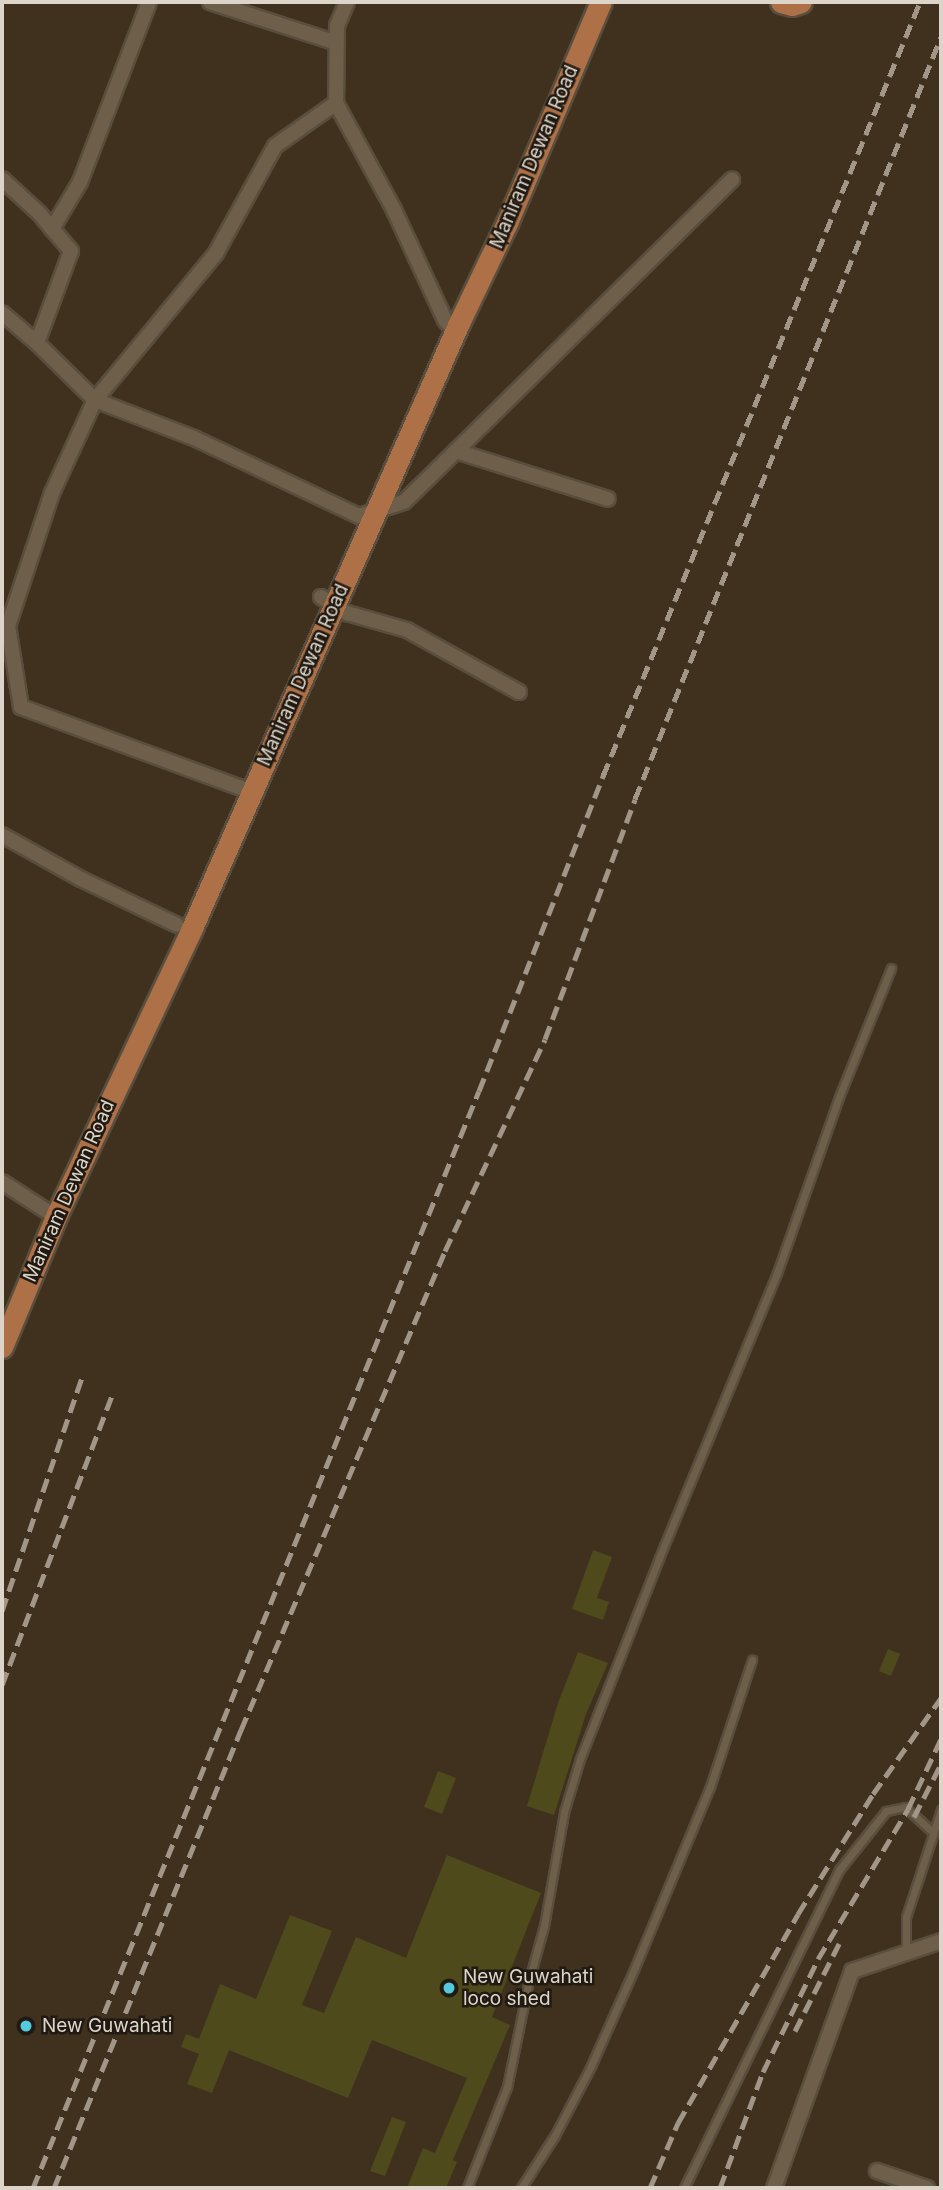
<!DOCTYPE html>
<style>
body{margin:0}
#map{position:relative;width:943px;height:2190px;overflow:hidden;background:#3f311e;font-family:Inter,sans-serif}
div>[style]{position:absolute}
[style*='--x']{left:calc(var(--x)*1px);top:calc(var(--y)*1px);width:calc(var(--w)*1px);rotate:calc(var(--a)*1deg)}
.building>*{inset:0;background:#4e4a1c}
.roads{filter:drop-shadow(2px 0 #594e3d) drop-shadow(-2px 0 #594e3d) drop-shadow(0 2px #594e3d) drop-shadow(0 -2px #594e3d)}
.lane>*{height:7px;margin:-3.5px;padding:0 3.5px;transform-origin:3.5px;border-radius:3.5px;background:#6e5f4a}
.street>*{height:14px;margin:-7px;padding:0 7px;transform-origin:7px;border-radius:7px;background:#6e5f4a}
.primary>*{height:21px;margin:-10.5px;padding:0 10.5px;transform-origin:10.5px;border-radius:10.5px;background:#ae7046}
.rail>*{height:5px;margin-top:-2.5px;transform-origin:0;background:repeating-linear-gradient(90deg,#a19688 0 14px,transparent 0 21px)}
.dots>*{width:19px;height:19px;translate:-50% -50%;box-sizing:border-box;border:4px solid #201a12;border-radius:50%}
span{translate:-50% -50%;white-space:nowrap;text-align:center;line-height:1.15;-webkit-text-stroke:5px #201a12;paint-order:stroke}
.street-label{font-size:19px;color:#ddd5c9}
.poi-label{font-size:19px;color:#ddd5c9}
.left{translate:0 -50%;text-align:left}
.frame{position:absolute;inset:0;border:4px solid #ddd5c9;pointer-events:none}
</style>
<div id="map">
<div class="building">
<i style="clip-path:polygon(593px 1550px,612px 1557px,597px 1598px,609px 1602px,603px 1620px,572px 1609px)"></i>
<i style="clip-path:polygon(888px 1649px,900px 1654px,891px 1676px,879px 1671px)"></i>
<i style="clip-path:polygon(578px 1652px,608px 1663px,586px 1714px,554px 1815px,527px 1806px,558px 1703px)"></i>
<i style="clip-path:polygon(438px 1771px,456px 1778px,442px 1814px,424px 1807px)"></i>
<i style="clip-path:polygon(447px 1855px,541px 1893px,492px 2017px,510px 2025px,453px 2160px,457px 2162px,446px 2188px,407px 2188px,423px 2148px,435px 2153px,467px 2078px,372px 2040px,348px 2098px,229px 2050px,212px 2093px,187px 2084px,199px 2054px,181px 2047px,186px 2034px,199px 2039px,220px 1984px,256px 1999px,290px 1915px,332px 1931px,302px 2005px,324px 2013px,356px 1937px,406px 1958px)"></i>
<i style="clip-path:polygon(392px 2117px,406px 2122px,385px 2176px,370px 2171px)"></i>
</div>
<div class="roads">
<div class="lane">
<i style="--x:906;--y:1952;--w:35;--a:-90"></i>
<i style="--x:906;--y:1917;--w:113;--a:-71.9"></i>
<i style="--x:467;--y:2188;--w:109;--a:-68.4"></i>
<i style="--x:507;--y:2087;--w:109;--a:-78.4"></i>
<i style="--x:529;--y:1980;--w:56;--a:-74.5"></i>
<i style="--x:544;--y:1926;--w:116;--a:-80"></i>
<i style="--x:564;--y:1812;--w:55;--a:-73.2"></i>
<i style="--x:580;--y:1759;--w:216;--a:-68.5"></i>
<i style="--x:659;--y:1558;--w:308;--a:-67.5"></i>
<i style="--x:777;--y:1273;--w:187;--a:-70.6"></i>
<i style="--x:839;--y:1097;--w:139;--a:-68"></i>
<i style="--x:521;--y:2188;--w:63;--a:-57.3"></i>
<i style="--x:555;--y:2135;--w:78;--a:-62.4"></i>
<i style="--x:591;--y:2066;--w:108;--a:-66"></i>
<i style="--x:635;--y:1967;--w:195;--a:-67.4"></i>
<i style="--x:710;--y:1787;--w:134;--a:-71.7"></i>
<i style="--x:684;--y:2188;--w:354;--a:-64"></i>
<i style="--x:839;--y:1870;--w:75;--a:-51.5"></i>
<i style="--x:886;--y:1811;--w:19;--a:-12"></i>
<i style="--x:905;--y:1807;--w:36;--a:42"></i>
</div>
<div class="street">
<i style="--x:210;--y:2;--w:133;--a:17.9"></i>
<i style="--x:347;--y:2;--w:25;--a:113"></i>
<i style="--x:337;--y:25;--w:78;--a:90.7"></i>
<i style="--x:336;--y:103;--w:122;--a:61.5"></i>
<i style="--x:394;--y:210;--w:121;--a:65.1"></i>
<i style="--x:445;--y:320;--w:16;--a:50"></i>
<i style="--x:2;--y:179;--w:50;--a:42.6"></i>
<i style="--x:39;--y:213;--w:50;--a:49.9"></i>
<i style="--x:71;--y:251;--w:98;--a:110.3"></i>
<i style="--x:52;--y:229;--w:55;--a:-59.2"></i>
<i style="--x:80;--y:182;--w:193;--a:-69"></i>
<i style="--x:2;--y:313;--w:46;--a:40.6"></i>
<i style="--x:37;--y:343;--w:81;--a:44.5"></i>
<i style="--x:95;--y:400;--w:106;--a:21"></i>
<i style="--x:194;--y:438;--w:183;--a:25.3"></i>
<i style="--x:359;--y:516;--w:47;--a:-17.3"></i>
<i style="--x:404;--y:502;--w:460;--a:-44.5"></i>
<i style="--x:456;--y:451;--w:159;--a:17.5"></i>
<i style="--x:321;--y:597;--w:31;--a:32"></i>
<i style="--x:347;--y:613;--w:62;--a:15.8"></i>
<i style="--x:407;--y:630;--w:128;--a:29"></i>
<i style="--x:252;--y:792;--w:246;--a:-159.8"></i>
<i style="--x:21;--y:707;--w:82;--a:-99.1"></i>
<i style="--x:8;--y:626;--w:140;--a:-71.7"></i>
<i style="--x:52;--y:493;--w:102;--a:-65.2"></i>
<i style="--x:95;--y:400;--w:190;--a:-50.5"></i>
<i style="--x:216;--y:253;--w:122;--a:-61.1"></i>
<i style="--x:275;--y:146;--w:75;--a:-35.2"></i>
<i style="--x:2;--y:835;--w:90;--a:29.1"></i>
<i style="--x:81;--y:879;--w:106;--a:25.6"></i>
<i style="--x:2;--y:1182;--w:64;--a:32.9"></i>
<i style="--x:877;--y:2171;--w:53;--a:18.8"></i>
<i style="--x:774;--y:2188;--w:231;--a:-70.2"></i>
<i style="--x:852;--y:1971;--w:94;--a:-18.6"></i>
</div>
<div class="primary">
<i style="--x:781;--y:2;--w:11;--a:15"></i>
<i style="--x:792;--y:5;--w:9;--a:-18"></i>
<i style="--x:2;--y:1347;--w:146;--a:-67.5"></i>
<i style="--x:58;--y:1212;--w:314;--a:-64.7"></i>
<i style="--x:192;--y:928;--w:661;--a:-66.19"></i>
<i style="--x:459;--y:323;--w:111;--a:-64.4"></i>
<i style="--x:507;--y:223;--w:240;--a:-67"></i>
</div>
</div>
<div class="rail">
<i style="--x:2;--y:1611;--w:246;--a:-71.1"></i>
<i style="--x:2;--y:1685;--w:312;--a:-69.2"></i>
<i style="--x:914;--y:1817;--w:59;--a:-63"></i>
<i style="--x:795;--y:2031;--w:102;--a:-63.2"></i>
<i style="--x:33;--y:2188;--w:1184;--a:-67.88"></i>
<i style="--x:479;--y:1091;--w:339;--a:-68.5"></i>
<i style="--x:603;--y:776;--w:836;--a:-67.73"></i>
<i style="--x:54;--y:2188;--w:495;--a:-67.8"></i>
<i style="--x:241;--y:1730;--w:521;--a:-66.93"></i>
<i style="--x:445;--y:1251;--w:234;--a:-64.7"></i>
<i style="--x:545;--y:1039;--w:256;--a:-69.4"></i>
<i style="--x:635;--y:799;--w:821;--a:-68.12"></i>
<i style="--x:650;--y:2188;--w:71;--a:-66.7"></i>
<i style="--x:678;--y:2123;--w:241;--a:-60.1"></i>
<i style="--x:798;--y:1914;--w:142;--a:-58"></i>
<i style="--x:873;--y:1794;--w:118;--a:-54.7"></i>
<i style="--x:720;--y:2188;--w:124;--a:-69.7"></i>
<i style="--x:763;--y:2072;--w:126;--a:-64"></i>
<i style="--x:818;--y:1959;--w:175;--a:-59"></i>
<i style="--x:908;--y:1809;--w:77;--a:-64.8"></i>
</div>
<div class="dots">
<i style="left:449px;top:1988px;background:#54cade"></i>
<i style="left:26px;top:2026px;background:#54cade"></i>
</div>
<div class="street-label">
<span style="left:534px;top:157px;rotate:-67deg">Maniram Dewan Road</span>
<span style="left:303px;top:675px;rotate:-66deg">Maniram Dewan Road</span>
<span style="left:69px;top:1191px;rotate:-66deg">Maniram Dewan Road</span>
</div>
<div class="poi-label">
<span class="left" style="left:463px;top:1988px">New Guwahati<br>loco shed</span>
<span class="left" style="left:42px;top:2026px">New Guwahati</span>
</div>
<div class="frame"></div>
</div>
